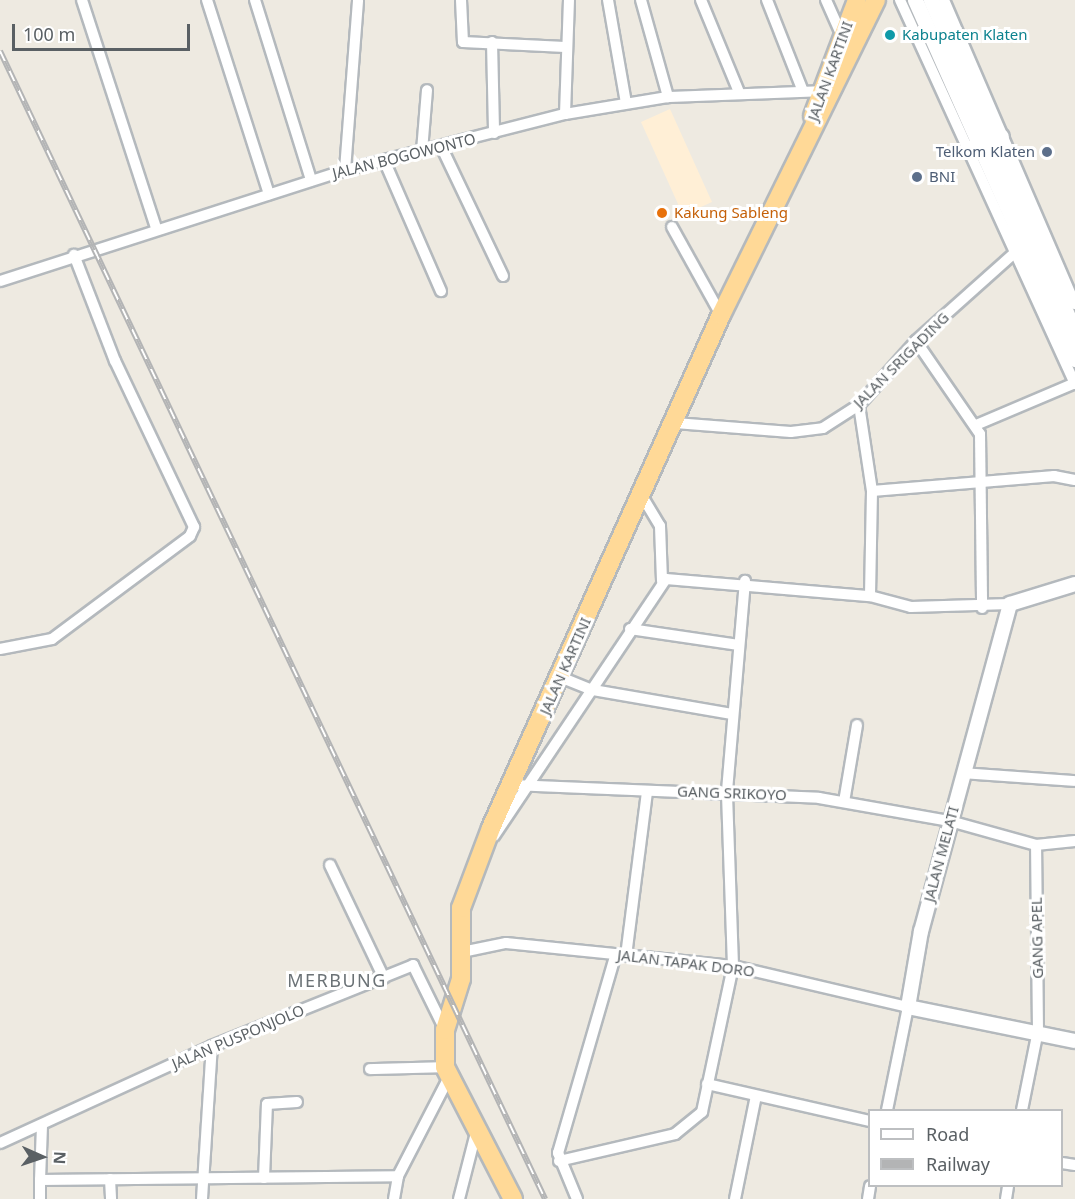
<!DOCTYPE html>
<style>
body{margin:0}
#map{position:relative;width:1075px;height:1199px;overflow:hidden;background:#eeeae1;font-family:"Noto Sans",sans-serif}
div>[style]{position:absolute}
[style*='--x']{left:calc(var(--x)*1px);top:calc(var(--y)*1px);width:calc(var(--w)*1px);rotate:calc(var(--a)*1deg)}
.commercial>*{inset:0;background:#ffefd6}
.roads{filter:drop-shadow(2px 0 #b4b9bd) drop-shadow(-2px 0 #b4b9bd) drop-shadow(0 2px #b4b9bd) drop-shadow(0 -2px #b4b9bd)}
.minor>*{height:10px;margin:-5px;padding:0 5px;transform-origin:5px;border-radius:5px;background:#fff}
.tertiary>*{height:14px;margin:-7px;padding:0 7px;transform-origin:7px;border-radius:7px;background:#fff}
.secondary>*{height:15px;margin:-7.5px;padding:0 7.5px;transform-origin:7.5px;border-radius:7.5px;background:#fff}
.trunk>*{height:18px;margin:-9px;padding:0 9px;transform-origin:9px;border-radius:9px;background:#ffd997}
.rail>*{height:6px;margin-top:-3px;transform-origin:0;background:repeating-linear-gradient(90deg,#fff 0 11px,#b3b4b5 0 22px);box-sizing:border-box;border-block:2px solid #b3b4b5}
.dots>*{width:16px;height:16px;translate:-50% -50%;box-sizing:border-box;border:3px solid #fff;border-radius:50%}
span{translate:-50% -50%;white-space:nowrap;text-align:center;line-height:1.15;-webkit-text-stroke:6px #fff;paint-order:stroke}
.culture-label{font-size:15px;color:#0d838f}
.left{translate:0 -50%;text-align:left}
.street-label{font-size:15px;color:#5a6064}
.service-label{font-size:15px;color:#4e5e75}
.right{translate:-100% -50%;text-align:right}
.food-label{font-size:15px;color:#c56008}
.quarter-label{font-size:18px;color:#6b7276;letter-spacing:1.5px}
.legend{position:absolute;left:868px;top:1109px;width:195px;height:78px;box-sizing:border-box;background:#fff;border:2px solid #bdbfc1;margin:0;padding:8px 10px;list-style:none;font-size:18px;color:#5a6064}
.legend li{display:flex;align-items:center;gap:12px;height:30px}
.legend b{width:30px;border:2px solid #bdbfc1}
.north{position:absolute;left:12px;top:1127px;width:60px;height:60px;-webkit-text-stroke:4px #fff;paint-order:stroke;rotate:93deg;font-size:16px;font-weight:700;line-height:24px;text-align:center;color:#5a6064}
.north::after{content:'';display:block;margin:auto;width:21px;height:27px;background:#5a6064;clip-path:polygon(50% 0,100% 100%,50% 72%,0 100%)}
.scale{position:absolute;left:12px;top:24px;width:178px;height:27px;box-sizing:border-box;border:3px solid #5a6064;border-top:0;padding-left:8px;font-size:18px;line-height:21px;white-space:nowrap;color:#5a6064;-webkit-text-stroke:4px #fff;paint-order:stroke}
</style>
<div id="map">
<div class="commercial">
<i style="clip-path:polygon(670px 109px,712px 202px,683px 215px,641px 122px)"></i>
</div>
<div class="roads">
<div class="minor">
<i style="--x:82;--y:0;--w:240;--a:72"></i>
<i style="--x:207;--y:0;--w:204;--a:72.3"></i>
<i style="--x:255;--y:0;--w:189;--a:72.7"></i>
<i style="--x:461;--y:0;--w:42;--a:87.3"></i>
<i style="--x:463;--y:42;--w:102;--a:2.8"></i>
<i style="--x:608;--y:0;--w:105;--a:80.1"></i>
<i style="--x:641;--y:0;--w:101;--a:74.4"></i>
<i style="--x:701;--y:0;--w:100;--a:67.6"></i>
<i style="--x:767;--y:0;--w:96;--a:68.5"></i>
<i style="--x:826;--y:0;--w:39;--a:66"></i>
<i style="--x:900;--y:0;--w:422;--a:65.5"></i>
<i style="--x:944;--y:0;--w:331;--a:66.7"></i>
<i style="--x:492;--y:42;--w:91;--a:88.7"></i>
<i style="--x:565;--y:114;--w:114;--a:-88"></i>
<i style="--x:441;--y:146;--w:144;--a:64.5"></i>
<i style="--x:422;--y:151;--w:61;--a:-85.3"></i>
<i style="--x:384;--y:160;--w:143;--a:66.5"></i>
<i style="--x:345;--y:170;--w:170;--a:-85.6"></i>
<i style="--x:672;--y:227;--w:101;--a:60.9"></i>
<i style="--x:0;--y:281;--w:362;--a:-17.8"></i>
<i style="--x:345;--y:170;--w:227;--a:-14.3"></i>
<i style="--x:565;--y:114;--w:104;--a:-9.4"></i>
<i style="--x:668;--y:97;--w:153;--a:-2.2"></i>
<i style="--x:916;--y:341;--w:113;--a:55.5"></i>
<i style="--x:980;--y:434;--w:174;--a:89.3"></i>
<i style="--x:859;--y:405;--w:87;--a:81.4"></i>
<i style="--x:872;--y:491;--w:105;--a:91.1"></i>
<i style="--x:675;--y:423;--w:116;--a:4.4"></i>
<i style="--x:791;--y:432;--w:32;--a:-7"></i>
<i style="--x:823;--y:428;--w:43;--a:-32.6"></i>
<i style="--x:859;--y:405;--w:86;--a:-48.3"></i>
<i style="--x:916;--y:341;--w:152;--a:-41.8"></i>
<i style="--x:976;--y:425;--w:108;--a:-23"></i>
<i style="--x:872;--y:491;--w:183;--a:-4.7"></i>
<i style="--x:1054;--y:476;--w:21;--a:11"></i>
<i style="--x:642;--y:496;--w:35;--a:59"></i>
<i style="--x:660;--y:526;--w:55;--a:87.9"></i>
<i style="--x:630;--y:629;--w:110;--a:8.4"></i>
<i style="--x:0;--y:649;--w:53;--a:-10.9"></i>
<i style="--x:52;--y:639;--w:172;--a:-36.7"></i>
<i style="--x:190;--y:536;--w:10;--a:-66"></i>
<i style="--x:194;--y:527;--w:184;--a:-115.4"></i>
<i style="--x:115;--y:361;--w:114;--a:-111.1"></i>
<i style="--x:560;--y:677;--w:35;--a:22"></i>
<i style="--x:593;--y:690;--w:141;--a:9.8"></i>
<i style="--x:963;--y:773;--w:112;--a:4.1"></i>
<i style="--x:512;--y:785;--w:307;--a:2.4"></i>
<i style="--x:819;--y:798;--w:133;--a:10"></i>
<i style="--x:950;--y:821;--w:89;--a:15.6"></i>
<i style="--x:1036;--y:845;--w:39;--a:-6"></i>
<i style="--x:844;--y:802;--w:78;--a:-80.4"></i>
<i style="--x:494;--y:836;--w:309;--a:-56.2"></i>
<i style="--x:666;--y:579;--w:205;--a:4.8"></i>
<i style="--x:870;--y:596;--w:42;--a:15"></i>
<i style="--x:911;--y:607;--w:99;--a:-1.7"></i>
<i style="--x:330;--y:865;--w:125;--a:64.5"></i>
<i style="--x:462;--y:952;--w:45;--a:-11.6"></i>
<i style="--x:506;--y:943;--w:228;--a:5.8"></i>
<i style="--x:733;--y:966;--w:180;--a:13.2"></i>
<i style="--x:908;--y:1007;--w:105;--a:101.5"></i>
<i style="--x:626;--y:956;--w:165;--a:-82.7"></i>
<i style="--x:370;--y:1069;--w:75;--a:-1.5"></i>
<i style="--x:707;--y:1084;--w:167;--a:12.8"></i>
<i style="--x:1022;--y:1110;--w:81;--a:-78.6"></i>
<i style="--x:1038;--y:1031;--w:186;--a:-90.6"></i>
<i style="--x:0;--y:1143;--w:233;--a:-24.6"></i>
<i style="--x:212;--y:1046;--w:217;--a:-21.9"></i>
<i style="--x:413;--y:965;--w:72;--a:63.8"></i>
<i style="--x:559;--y:1161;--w:119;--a:-13.1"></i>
<i style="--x:675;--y:1134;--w:35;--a:-39"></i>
<i style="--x:702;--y:1112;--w:149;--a:-78"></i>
<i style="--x:733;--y:966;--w:175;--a:-92"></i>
<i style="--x:727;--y:791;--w:211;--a:-85.1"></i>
<i style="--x:1062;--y:1163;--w:13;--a:9"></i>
<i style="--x:264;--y:1178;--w:74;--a:-87.7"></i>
<i style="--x:267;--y:1104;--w:30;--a:-4"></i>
<i style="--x:110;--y:1179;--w:20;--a:87"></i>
<i style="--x:40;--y:1180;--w:55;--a:-87.9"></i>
<i style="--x:40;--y:1199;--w:19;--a:-90"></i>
<i style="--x:40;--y:1180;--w:358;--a:-0.6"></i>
<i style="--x:202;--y:1199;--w:153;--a:-86.3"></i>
<i style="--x:394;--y:1199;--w:23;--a:-80"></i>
<i style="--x:398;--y:1176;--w:111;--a:-62.7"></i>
<i style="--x:459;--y:1199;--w:72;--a:-75.6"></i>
<i style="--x:577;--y:1199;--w:50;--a:-112.4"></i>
<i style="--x:558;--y:1153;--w:207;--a:-73.8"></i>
<i style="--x:735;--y:1199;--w:105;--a:-78.5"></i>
<i style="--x:868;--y:1199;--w:13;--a:-81"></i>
<i style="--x:1006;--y:1199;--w:13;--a:-81"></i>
</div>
<div class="tertiary">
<i style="--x:1075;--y:584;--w:68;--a:162.9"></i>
<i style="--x:1010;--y:604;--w:339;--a:105.2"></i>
<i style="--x:921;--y:931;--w:77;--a:99.7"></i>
<i style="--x:908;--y:1007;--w:170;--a:11.5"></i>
</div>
<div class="secondary">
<i style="--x:915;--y:0;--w:393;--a:66"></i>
<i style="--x:931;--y:0;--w:363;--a:66.6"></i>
<i style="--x:970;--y:148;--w:33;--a:-21"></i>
</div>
<div class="trunk">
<i style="--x:813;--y:116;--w:124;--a:-69.2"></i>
<i style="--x:513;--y:1199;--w:148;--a:-117.3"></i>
<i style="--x:445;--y:1067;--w:37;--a:-90"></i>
<i style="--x:445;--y:1030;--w:53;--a:-72.6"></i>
<i style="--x:461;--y:979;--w:71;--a:-90"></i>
<i style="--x:461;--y:908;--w:85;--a:-69.4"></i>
<i style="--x:491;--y:828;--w:562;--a:-65.85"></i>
<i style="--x:721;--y:315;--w:351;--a:-63.8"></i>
</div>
</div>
<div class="rail">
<i style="--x:0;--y:51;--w:1271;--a:64.6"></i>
</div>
<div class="dots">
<i style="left:890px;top:35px;background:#0f9aa8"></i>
<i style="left:1047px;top:152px;background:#5c6f8a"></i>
<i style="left:917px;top:177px;background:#5c6f8a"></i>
<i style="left:662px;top:213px;background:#e8710a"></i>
</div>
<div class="culture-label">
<span class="left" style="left:902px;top:35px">Kabupaten Klaten</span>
</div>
<div class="street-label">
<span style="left:830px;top:71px;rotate:-70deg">JALAN KARTINI</span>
<span style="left:404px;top:156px;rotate:-14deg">JALAN BOGOWONTO</span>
<span style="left:901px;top:360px;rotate:-45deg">JALAN SRIGADING</span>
<span style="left:565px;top:666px;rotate:-66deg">JALAN KARTINI</span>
<span style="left:732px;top:793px;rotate:2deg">GANG SRIKOYO</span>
<span style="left:941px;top:854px;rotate:-75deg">JALAN MELATI</span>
<span style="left:1037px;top:938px;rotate:-91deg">GANG APEL</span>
<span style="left:686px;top:963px;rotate:7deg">JALAN TAPAK DORO</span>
<span style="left:238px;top:1037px;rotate:-23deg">JALAN PUSPONJOLO</span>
</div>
<div class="service-label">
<span class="right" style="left:1035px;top:152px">Telkom Klaten</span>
<span class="left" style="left:929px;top:177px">BNI</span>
</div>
<div class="food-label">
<span class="left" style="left:674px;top:213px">Kakung Sableng</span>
</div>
<div class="quarter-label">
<span style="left:337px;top:980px">MERBUNG</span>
</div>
<ul class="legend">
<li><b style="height:8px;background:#fff"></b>Road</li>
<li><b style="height:8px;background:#b3b4b5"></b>Railway</li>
</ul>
<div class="north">N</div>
<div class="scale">100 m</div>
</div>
